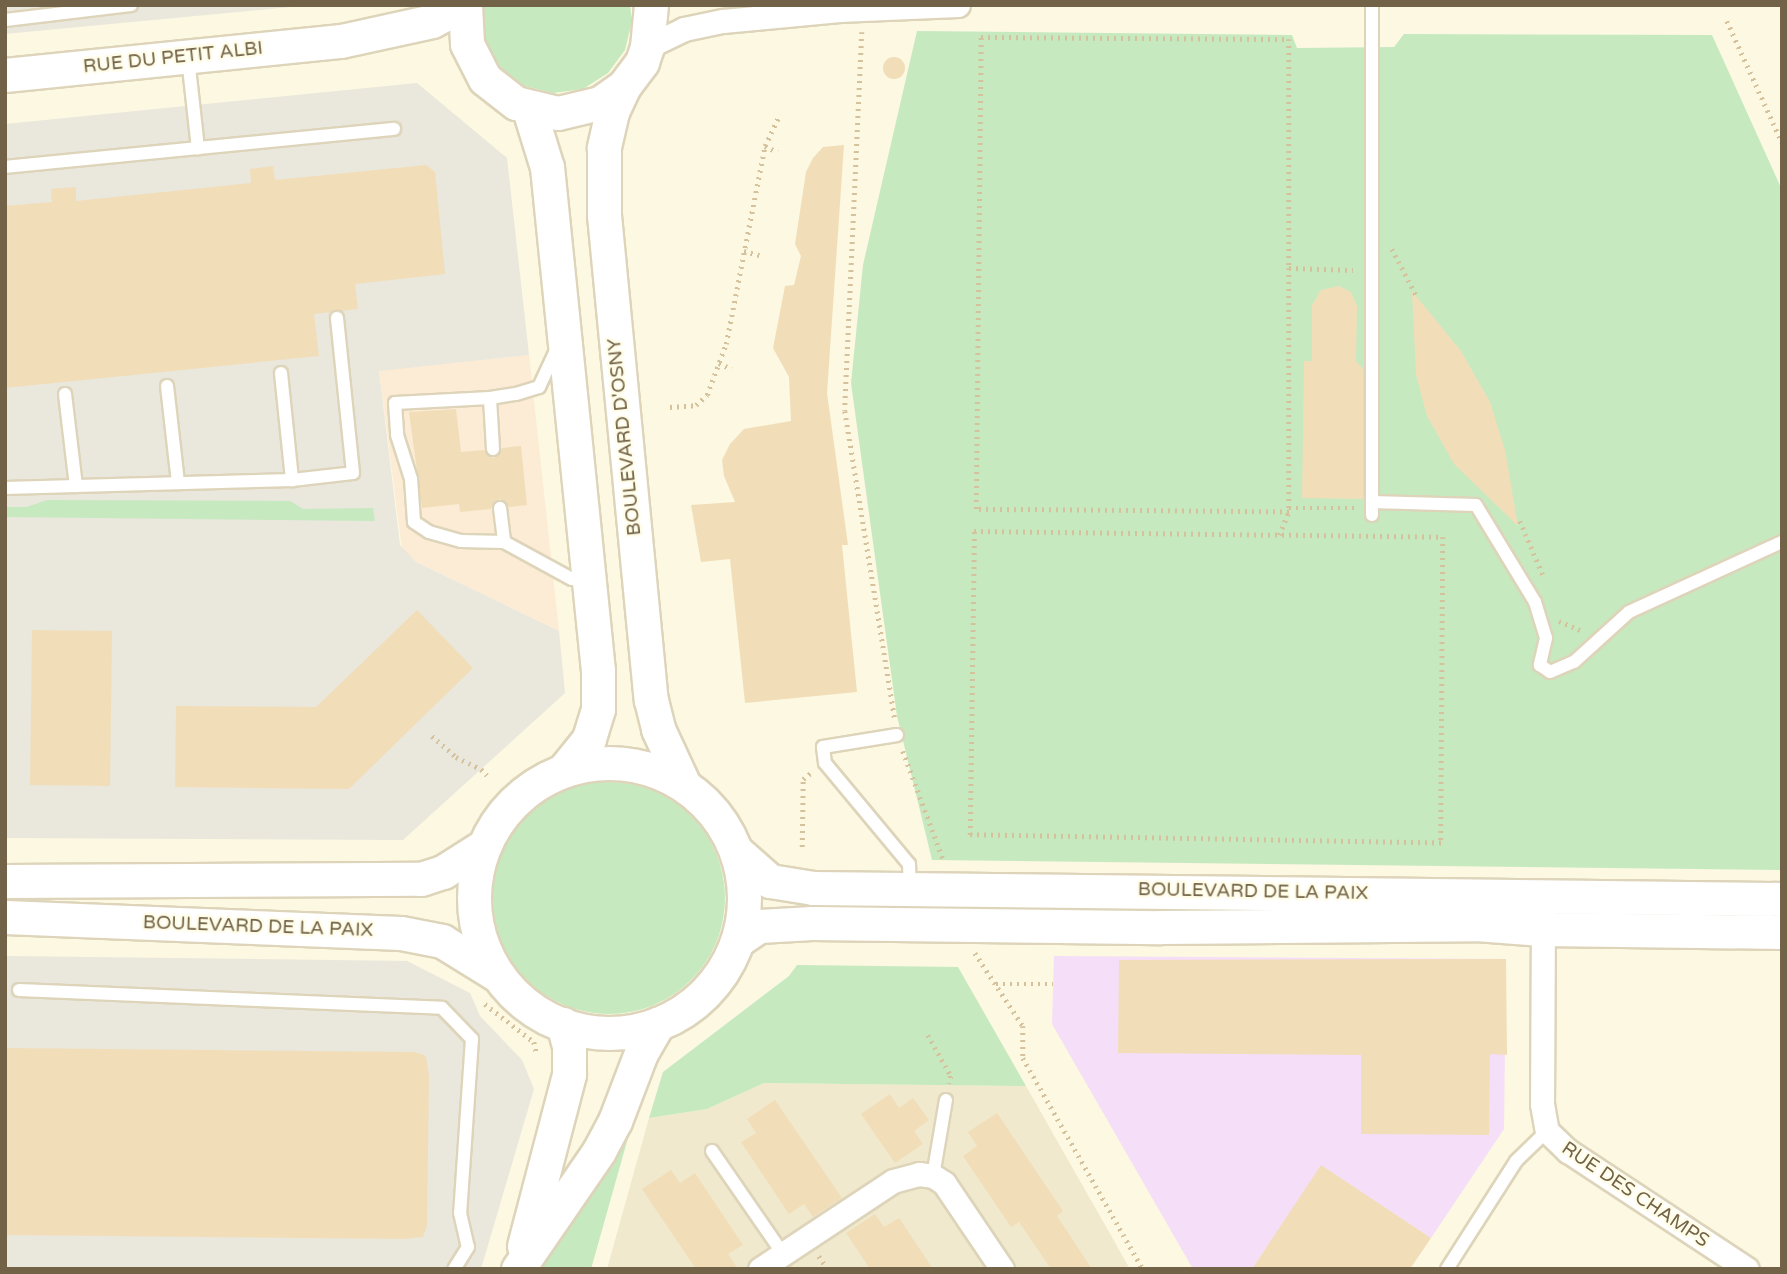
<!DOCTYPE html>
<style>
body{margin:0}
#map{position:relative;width:1787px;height:1274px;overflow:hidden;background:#fcf8e1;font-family:"Varela Round",sans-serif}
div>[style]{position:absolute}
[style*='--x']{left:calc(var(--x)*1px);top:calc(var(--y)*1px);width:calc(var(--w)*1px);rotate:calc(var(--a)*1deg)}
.residential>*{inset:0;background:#f0e9cd}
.commercial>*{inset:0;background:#fcebd5}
.industrial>*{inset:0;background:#eae7dc}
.education>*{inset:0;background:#f5def8}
.green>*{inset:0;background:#c6e9c0}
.round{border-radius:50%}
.building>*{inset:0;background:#f1deb9}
.path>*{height:4.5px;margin-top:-2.25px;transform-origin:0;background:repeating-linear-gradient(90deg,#d5c29d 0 2px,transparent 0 7px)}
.roads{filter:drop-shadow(2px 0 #ddd4ba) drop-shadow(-2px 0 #ddd4ba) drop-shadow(0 2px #ddd4ba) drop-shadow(0 -2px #ddd4ba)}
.lane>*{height:12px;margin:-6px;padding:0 6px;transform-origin:6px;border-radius:6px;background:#fff}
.street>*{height:23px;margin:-11.5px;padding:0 11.5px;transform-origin:11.5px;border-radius:11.5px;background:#fff}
.secondary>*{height:33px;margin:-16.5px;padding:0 16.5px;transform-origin:16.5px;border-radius:16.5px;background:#fff}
.secondary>.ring{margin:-16.5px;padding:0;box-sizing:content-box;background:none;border:33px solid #fff;border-radius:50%}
span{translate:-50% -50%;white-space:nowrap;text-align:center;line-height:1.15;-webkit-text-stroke:5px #fffce7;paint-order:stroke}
.street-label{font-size:19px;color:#726348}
.frame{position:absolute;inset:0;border:7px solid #726348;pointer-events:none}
</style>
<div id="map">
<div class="residential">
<i style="clip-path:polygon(764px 1083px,1026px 1086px,1130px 1269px,607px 1269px,649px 1118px,707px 1109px)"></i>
</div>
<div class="commercial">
<i style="clip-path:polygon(529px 355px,559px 631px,416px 562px,402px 550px,379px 370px)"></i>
</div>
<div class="industrial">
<i style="clip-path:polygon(5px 5px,311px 5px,5px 34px)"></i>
<i style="clip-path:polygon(417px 83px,507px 158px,529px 355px,379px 371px,400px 545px,416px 562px,559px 631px,565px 693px,403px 840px,5px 838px,5px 124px)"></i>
<i style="clip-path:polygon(5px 956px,407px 961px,470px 993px,480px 1016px,522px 1060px,534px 1089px,481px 1269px,5px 1269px)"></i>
</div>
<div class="education">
<i style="clip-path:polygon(1054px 956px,1506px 959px,1504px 1129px,1431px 1238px,1321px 1166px,1252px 1269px,1193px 1269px,1052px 1024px)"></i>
</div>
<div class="green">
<i style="clip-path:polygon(484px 5px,630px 5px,632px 21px,625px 50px,608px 73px,583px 89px,553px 93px,525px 86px,501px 68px,486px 43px,481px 15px)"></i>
<i style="clip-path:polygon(917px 31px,1292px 35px,1297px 48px,1394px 47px,1404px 34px,1712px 35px,1782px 190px,1782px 870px,932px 860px,897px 716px,851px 383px,863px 265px)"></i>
<i style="clip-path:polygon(47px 500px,290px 501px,303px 509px,373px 508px,375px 521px,5px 517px,5px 507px,27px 507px)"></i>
<i class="round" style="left:493px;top:782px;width:232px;height:232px"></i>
<i style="clip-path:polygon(797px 965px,958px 967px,1026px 1086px,764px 1083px,707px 1109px,649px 1118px,663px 1072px,789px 976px)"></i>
<i style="clip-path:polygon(635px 1113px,591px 1269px,536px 1269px)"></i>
</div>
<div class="building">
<i class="round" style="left:883px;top:57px;width:22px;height:22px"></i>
<i style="clip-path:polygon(844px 145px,827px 393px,848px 545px,842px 545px,857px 692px,745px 703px,730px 559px,701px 562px,691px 505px,735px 502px,724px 476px,722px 460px,730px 444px,744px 429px,791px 421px,789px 377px,773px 348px,785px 286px,794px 285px,801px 256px,795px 244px,806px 172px,813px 158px,823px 147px)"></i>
<i style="clip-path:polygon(426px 165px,435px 172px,445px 274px,355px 284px,358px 309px,314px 314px,319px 356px,5px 388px,5px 206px,52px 202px,51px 189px,76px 187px,76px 201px,251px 183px,250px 169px,273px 166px,275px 180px)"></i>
<i style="clip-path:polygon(1339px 286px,1351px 292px,1357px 306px,1356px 361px,1363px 369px,1363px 499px,1302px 498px,1304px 361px,1312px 361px,1312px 305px,1321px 290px)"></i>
<i style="clip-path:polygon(1412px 291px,1461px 351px,1490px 402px,1505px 450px,1518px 526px,1454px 464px,1427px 416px,1416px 375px)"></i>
<i style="clip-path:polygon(456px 409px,461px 452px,484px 450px,489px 456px,494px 458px,502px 448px,521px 446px,527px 505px,509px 507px,500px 499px,494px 501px,491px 509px,460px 512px,459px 504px,422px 508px,409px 412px)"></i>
<i style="clip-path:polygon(417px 610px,473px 668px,349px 789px,175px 787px,176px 706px,316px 707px)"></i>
<i style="clip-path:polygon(32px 630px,112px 631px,110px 786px,30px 785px)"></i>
<i style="clip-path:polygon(1506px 959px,1507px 1055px,1490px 1054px,1489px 1135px,1361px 1134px,1361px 1055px,1118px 1053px,1119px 960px)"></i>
<i style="clip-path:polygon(5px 1048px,415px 1052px,426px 1056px,429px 1076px,427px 1226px,423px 1237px,404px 1239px,5px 1235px)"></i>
<i style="clip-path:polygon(890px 1094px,899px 1108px,913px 1098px,929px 1120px,914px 1131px,923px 1144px,895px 1163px,861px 1114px)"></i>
<i style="clip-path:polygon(775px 1100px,842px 1198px,813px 1217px,804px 1204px,789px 1214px,741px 1142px,756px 1133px,747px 1119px)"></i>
<i style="clip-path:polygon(997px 1113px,1063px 1211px,1057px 1216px,1092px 1269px,1051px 1269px,1019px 1222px,1011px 1227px,963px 1156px,977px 1146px,968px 1132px)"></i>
<i style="clip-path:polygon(1321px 1165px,1431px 1238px,1410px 1269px,1252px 1269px)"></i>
<i style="clip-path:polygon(671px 1170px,680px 1183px,695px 1173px,743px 1245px,728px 1254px,738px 1269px,696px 1269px,642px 1189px)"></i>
<i style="clip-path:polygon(875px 1214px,884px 1227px,899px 1218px,933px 1269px,870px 1269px,846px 1233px)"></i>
</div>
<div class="path">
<i style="--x:1727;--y:21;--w:133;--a:65.6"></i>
<i style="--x:862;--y:32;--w:379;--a:92.6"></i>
<i style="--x:845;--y:411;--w:312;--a:80.8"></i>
<i style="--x:765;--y:146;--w:14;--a:25"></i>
<i style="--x:1392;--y:249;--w:52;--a:62.4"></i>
<i style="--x:744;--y:251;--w:16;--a:15"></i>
<i style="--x:1289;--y:268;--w:244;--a:90"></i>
<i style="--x:1289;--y:512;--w:313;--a:-179.5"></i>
<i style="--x:976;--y:509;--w:472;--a:-89.4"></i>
<i style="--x:981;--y:37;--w:308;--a:0.4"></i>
<i style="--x:1289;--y:39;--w:229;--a:90"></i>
<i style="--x:1289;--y:268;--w:64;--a:1.8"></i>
<i style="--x:719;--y:363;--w:14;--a:25"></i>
<i style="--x:670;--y:407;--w:26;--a:-4"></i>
<i style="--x:696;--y:405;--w:15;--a:-42"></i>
<i style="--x:707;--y:395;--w:54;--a:-69.6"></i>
<i style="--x:726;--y:344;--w:202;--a:-78.9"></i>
<i style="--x:765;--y:146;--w:35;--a:-65"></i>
<i style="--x:1289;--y:508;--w:65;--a:0"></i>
<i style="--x:1520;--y:521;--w:59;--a:66.9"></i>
<i style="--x:974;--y:531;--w:469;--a:0.7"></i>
<i style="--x:1443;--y:537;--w:306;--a:90.4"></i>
<i style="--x:1441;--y:843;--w:471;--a:-179"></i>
<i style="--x:970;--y:835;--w:304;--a:-89.2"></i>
<i style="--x:1279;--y:535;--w:25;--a:-67"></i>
<i style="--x:1559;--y:621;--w:23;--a:23"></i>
<i style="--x:432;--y:736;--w:32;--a:41"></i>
<i style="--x:456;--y:757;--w:28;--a:26"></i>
<i style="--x:481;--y:769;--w:13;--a:45"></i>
<i style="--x:903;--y:751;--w:117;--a:69.6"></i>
<i style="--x:802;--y:847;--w:68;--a:-89.2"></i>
<i style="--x:803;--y:779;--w:11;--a:-38"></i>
<i style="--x:975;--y:953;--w:87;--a:56.7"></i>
<i style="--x:1023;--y:1026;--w:32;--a:90"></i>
<i style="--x:1023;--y:1058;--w:243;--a:60.4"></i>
<i style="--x:996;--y:984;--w:57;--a:0"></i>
<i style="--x:485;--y:1004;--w:62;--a:37.8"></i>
<i style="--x:534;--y:1042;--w:13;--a:77"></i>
<i style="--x:928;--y:1035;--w:47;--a:60.7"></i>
<i style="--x:951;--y:1076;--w:8;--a:104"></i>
<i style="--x:819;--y:1256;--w:15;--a:58"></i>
</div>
<div class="roads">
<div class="lane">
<i style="--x:1372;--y:5;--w:510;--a:90"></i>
<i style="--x:5;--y:20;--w:127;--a:-6.8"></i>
<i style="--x:188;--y:58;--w:91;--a:83.7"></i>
<i style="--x:5;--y:167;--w:391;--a:-5.6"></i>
<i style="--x:281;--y:373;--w:108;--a:84.1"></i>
<i style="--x:167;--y:386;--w:98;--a:83.5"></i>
<i style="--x:65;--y:394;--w:93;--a:83.2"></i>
<i style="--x:490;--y:398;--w:95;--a:177"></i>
<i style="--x:395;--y:403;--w:32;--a:86"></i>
<i style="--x:397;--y:435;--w:46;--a:72.3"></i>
<i style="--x:411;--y:479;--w:43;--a:86"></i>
<i style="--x:414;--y:522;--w:18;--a:34"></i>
<i style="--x:429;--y:532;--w:33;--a:16"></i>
<i style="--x:461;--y:541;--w:43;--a:1.3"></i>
<i style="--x:493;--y:449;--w:51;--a:-93.4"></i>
<i style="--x:490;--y:398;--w:26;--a:-9"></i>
<i style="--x:516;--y:394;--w:24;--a:-17"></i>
<i style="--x:539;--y:387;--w:40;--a:-65"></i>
<i style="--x:5;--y:488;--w:287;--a:-1.6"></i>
<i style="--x:292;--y:480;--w:61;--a:-6.5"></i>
<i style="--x:353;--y:473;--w:156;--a:-95.9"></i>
<i style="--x:1372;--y:502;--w:104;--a:1.7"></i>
<i style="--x:1476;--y:505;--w:114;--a:58.7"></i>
<i style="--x:1535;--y:602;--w:38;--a:73"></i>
<i style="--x:1546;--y:638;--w:28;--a:103"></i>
<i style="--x:1540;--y:665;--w:12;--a:35"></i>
<i style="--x:1550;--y:672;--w:26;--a:-23"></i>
<i style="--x:1574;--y:662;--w:74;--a:-42.3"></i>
<i style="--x:1629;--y:612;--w:168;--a:-24.6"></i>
<i style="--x:500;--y:508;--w:34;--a:83"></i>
<i style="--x:504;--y:542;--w:77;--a:28.6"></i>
<i style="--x:572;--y:579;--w:14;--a:12"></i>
<i style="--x:897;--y:735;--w:75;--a:170.8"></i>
<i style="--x:823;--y:747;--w:16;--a:83"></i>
<i style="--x:825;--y:763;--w:131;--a:50.3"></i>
<i style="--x:909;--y:864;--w:24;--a:88"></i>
<i style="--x:19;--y:990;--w:423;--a:2.4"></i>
<i style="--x:442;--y:1008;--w:43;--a:45.9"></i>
<i style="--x:472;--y:1039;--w:174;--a:93.9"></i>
<i style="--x:460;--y:1213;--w:35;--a:77"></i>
<i style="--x:468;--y:1247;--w:26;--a:122"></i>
<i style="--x:712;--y:1151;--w:125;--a:55.4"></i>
<i style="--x:933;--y:1176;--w:77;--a:-80.3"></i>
<i style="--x:1447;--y:1269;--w:128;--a:-57.4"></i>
<i style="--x:1516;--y:1161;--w:43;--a:-44.1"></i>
</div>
<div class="street">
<i style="--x:647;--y:47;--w:41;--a:-25.9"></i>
<i style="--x:684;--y:29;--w:40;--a:-12"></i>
<i style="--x:723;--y:21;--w:117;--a:-5.4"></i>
<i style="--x:839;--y:10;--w:119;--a:-2.4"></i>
<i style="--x:1543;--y:916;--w:188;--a:90.3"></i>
<i style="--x:1542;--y:1104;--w:27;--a:80"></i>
<i style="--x:1547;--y:1131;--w:29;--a:44"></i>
<i style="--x:1568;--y:1151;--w:214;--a:33.4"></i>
<i style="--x:760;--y:1269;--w:159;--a:-33.5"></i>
<i style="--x:893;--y:1181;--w:27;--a:-15"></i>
<i style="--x:919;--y:1174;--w:14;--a:8"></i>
<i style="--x:933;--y:1176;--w:13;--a:32"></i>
<i style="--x:944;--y:1183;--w:104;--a:56"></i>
</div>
<div class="secondary">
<i style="--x:465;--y:5;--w:39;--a:87"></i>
<i style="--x:467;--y:44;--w:39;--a:63"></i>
<i style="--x:485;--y:79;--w:39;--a:38"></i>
<i style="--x:516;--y:103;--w:43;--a:13.4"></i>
<i style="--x:558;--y:113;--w:43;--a:-13.4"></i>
<i style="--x:600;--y:103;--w:29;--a:-35"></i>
<i style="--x:624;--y:86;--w:30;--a:-53"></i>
<i style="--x:642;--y:62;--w:16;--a:-72"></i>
<i style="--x:647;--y:47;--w:42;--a:-84.6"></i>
<i style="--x:5;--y:75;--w:338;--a:-5.8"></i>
<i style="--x:341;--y:41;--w:93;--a:-12.4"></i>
<i style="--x:432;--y:21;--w:34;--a:-28"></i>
<i style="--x:624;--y:86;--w:29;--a:115"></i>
<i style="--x:612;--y:112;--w:37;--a:103"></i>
<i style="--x:604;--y:148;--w:67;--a:90"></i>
<i style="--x:604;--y:215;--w:487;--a:84.5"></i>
<i style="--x:651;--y:700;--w:30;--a:76"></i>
<i style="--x:658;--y:729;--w:62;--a:65.1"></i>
<i style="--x:529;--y:109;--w:61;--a:72.8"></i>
<i style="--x:547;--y:167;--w:507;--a:84.22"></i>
<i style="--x:598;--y:671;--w:38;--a:90"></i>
<i style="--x:598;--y:709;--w:31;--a:107"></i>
<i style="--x:589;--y:739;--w:41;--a:129.1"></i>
<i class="ring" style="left:474px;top:763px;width:237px;height:237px"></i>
<i style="--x:737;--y:852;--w:44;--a:41.3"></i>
<i style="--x:770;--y:881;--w:44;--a:9.2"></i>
<i style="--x:813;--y:888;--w:969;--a:0.65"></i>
<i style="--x:5;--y:881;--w:416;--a:-0.3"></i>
<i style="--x:421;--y:879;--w:23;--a:-18"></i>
<i style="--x:443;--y:872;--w:49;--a:-32.4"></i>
<i style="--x:5;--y:917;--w:396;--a:2.3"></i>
<i style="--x:401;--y:933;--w:42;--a:11"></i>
<i style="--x:442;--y:941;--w:67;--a:31.6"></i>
<i style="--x:738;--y:940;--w:25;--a:-34"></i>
<i style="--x:759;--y:926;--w:53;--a:-3.2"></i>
<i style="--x:812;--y:923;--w:348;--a:0.7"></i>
<i style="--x:1160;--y:927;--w:316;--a:-0.5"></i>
<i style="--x:1476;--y:924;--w:66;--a:4.3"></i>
<i style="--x:1542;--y:929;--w:240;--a:0.7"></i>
<i style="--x:524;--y:1246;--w:178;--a:-75.3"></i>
<i style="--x:569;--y:1074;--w:28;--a:-90"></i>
<i style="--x:569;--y:1046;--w:23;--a:-105"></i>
<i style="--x:518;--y:1269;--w:143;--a:-55.5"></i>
<i style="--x:599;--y:1151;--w:34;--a:-62"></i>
<i style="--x:615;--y:1121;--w:73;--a:-69.1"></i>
<i style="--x:641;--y:1053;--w:34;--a:-60"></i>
</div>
</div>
<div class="street-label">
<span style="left:173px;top:58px;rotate:-6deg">RUE DU PETIT ALBI</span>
<span style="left:625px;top:437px;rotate:-96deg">BOULEVARD D'OSNY</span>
<span style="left:1253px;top:892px;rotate:1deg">BOULEVARD DE LA PAIX</span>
<span style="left:258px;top:927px;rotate:2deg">BOULEVARD DE LA PAIX</span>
<span style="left:1635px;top:1195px;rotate:34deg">RUE DES CHAMPS</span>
</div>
<div class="frame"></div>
</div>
